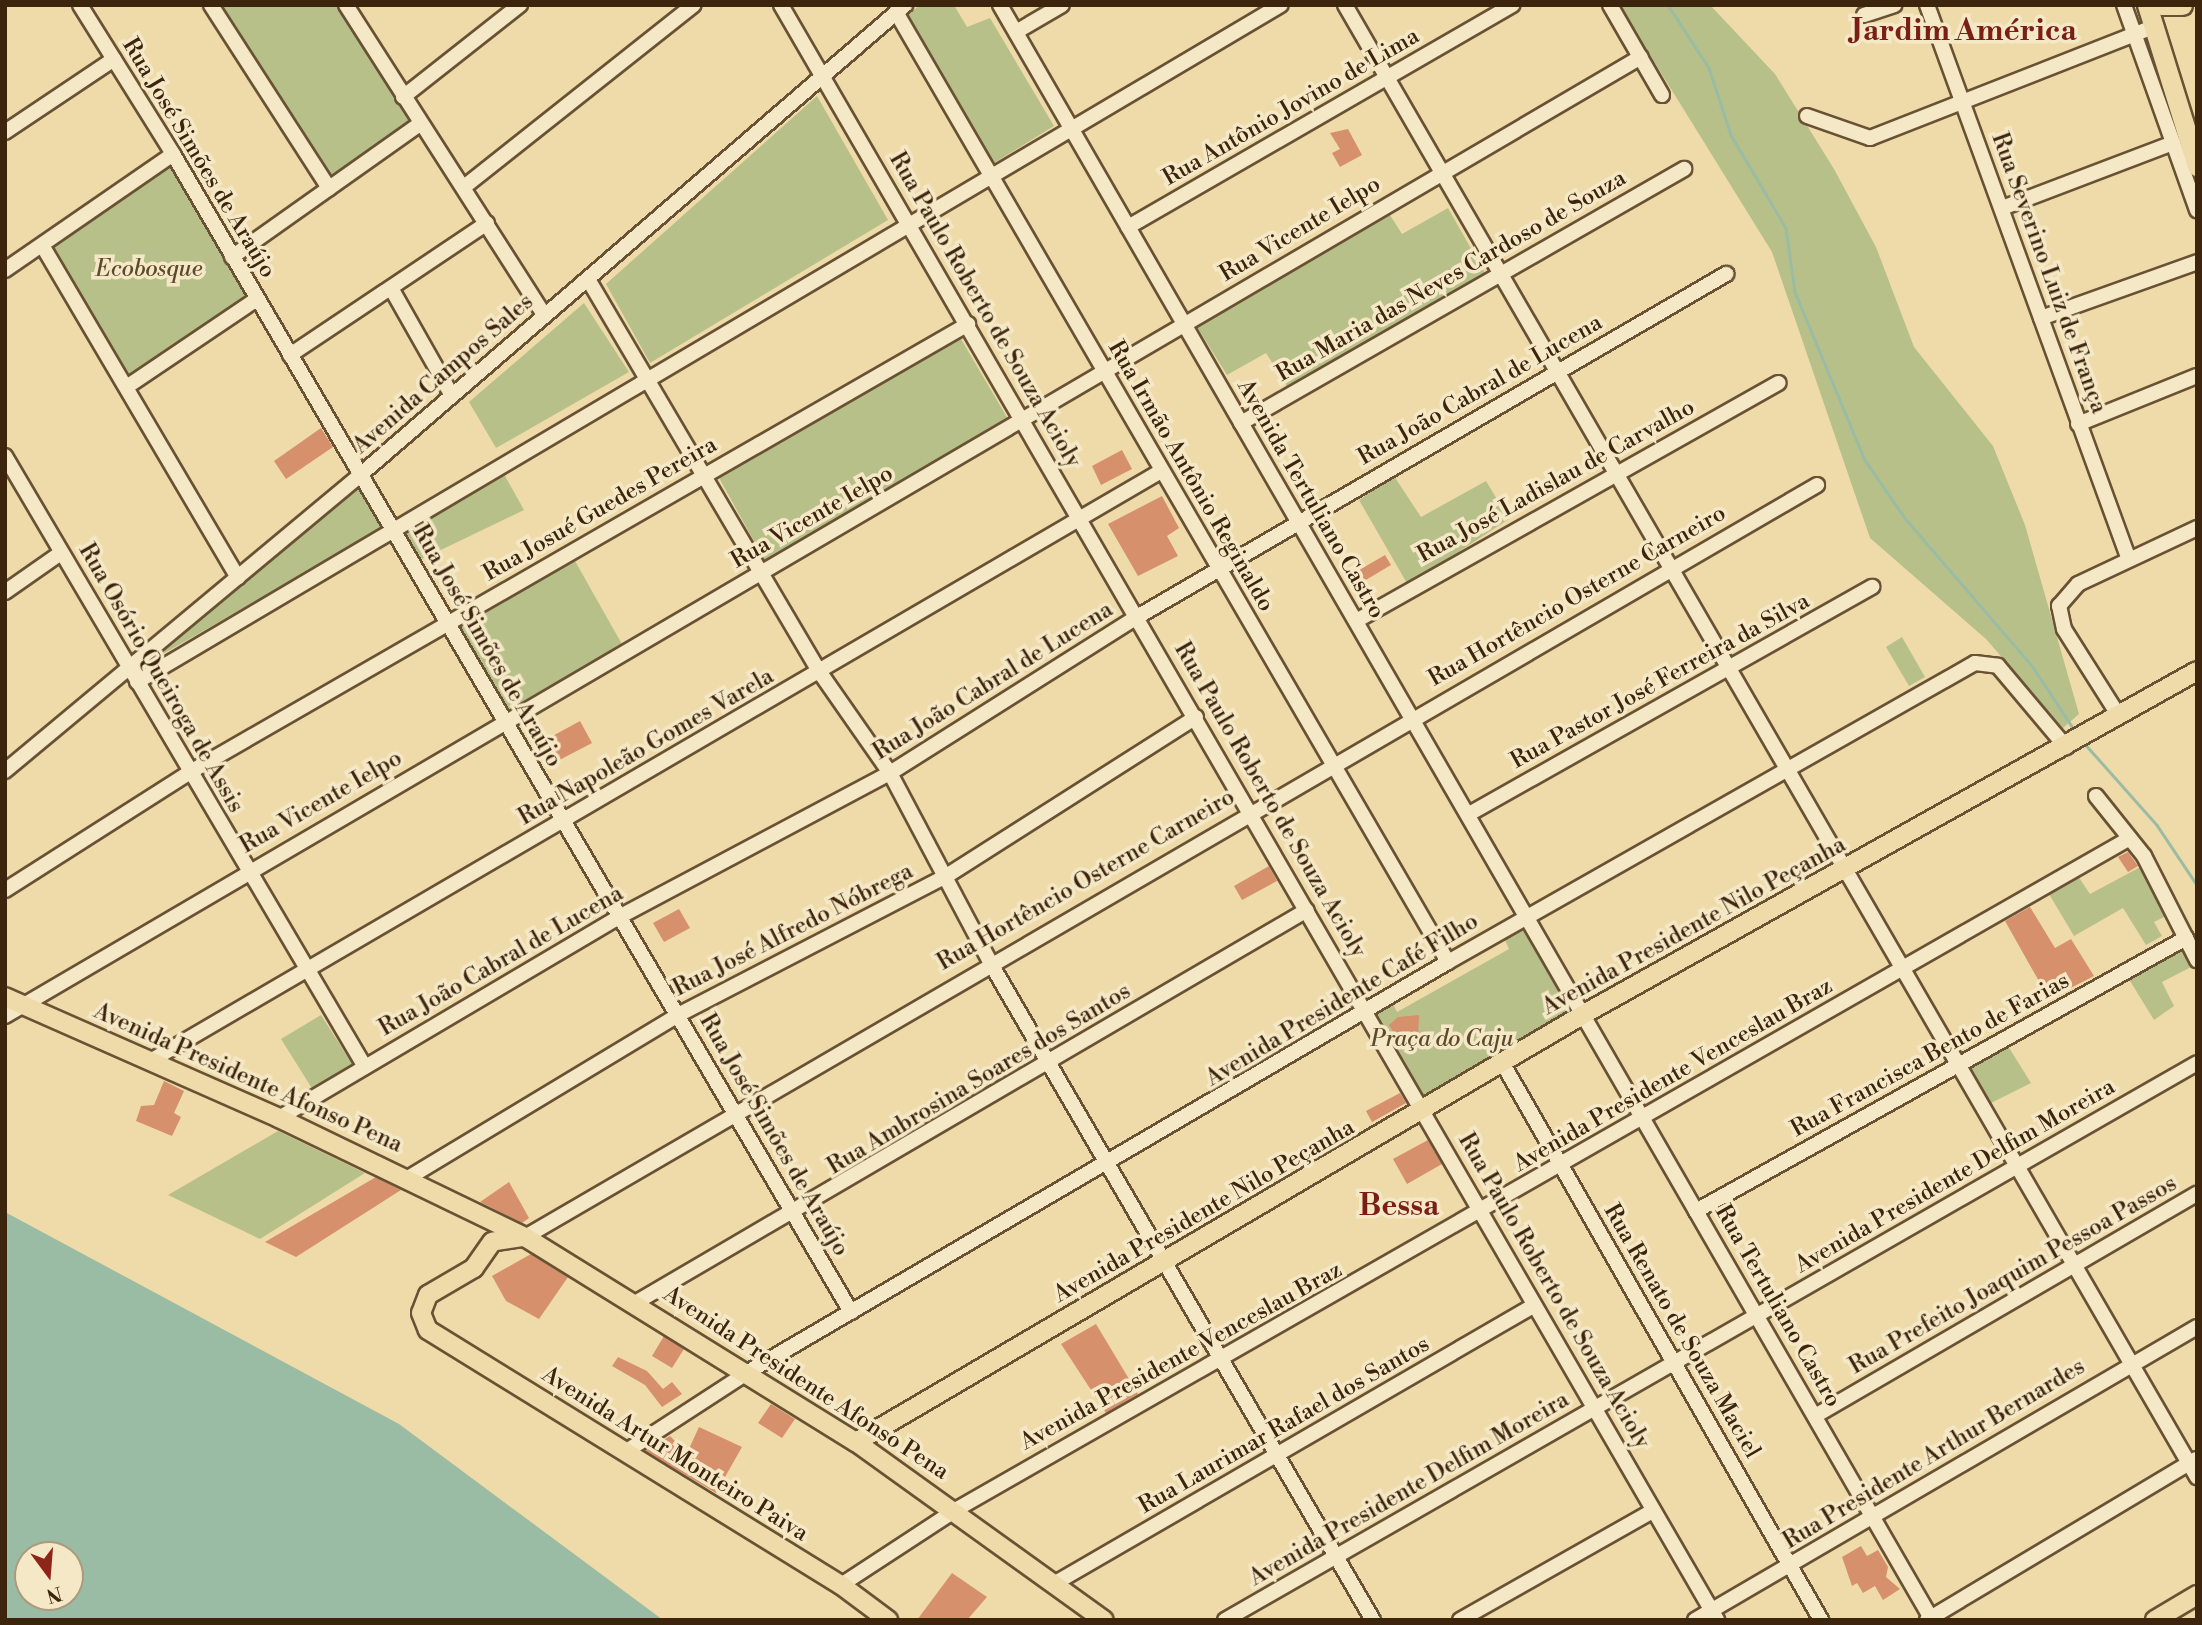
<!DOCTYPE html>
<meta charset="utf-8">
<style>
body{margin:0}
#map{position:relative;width:2202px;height:1625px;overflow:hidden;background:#efdba9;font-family:"Libre Bodoni",serif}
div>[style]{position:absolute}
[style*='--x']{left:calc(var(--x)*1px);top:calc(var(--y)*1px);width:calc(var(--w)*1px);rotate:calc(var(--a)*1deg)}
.green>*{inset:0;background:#b8c089}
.water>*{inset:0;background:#9bbca4}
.stream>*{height:2.5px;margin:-1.25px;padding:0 1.25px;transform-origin:1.25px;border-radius:1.25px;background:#9bbca4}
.building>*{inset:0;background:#d6906c}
.roads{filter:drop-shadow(2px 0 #695234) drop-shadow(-2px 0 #695234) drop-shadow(0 2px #695234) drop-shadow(0 -2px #695234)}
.minor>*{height:14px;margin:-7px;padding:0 7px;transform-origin:7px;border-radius:7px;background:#f5e8c7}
.major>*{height:18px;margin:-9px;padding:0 9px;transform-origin:9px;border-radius:9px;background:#efdba9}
.highway>*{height:19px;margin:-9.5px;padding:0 9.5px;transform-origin:9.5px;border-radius:9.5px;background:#efdba9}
span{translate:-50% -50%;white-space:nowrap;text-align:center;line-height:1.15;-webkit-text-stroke:7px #f5e8c7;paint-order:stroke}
.street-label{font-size:23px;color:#3c240d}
.park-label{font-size:23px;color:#5b4b2c;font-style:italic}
.district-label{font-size:30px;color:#7a1f14;font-weight:700}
.frame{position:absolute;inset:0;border:7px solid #3c240d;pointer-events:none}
.north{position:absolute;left:14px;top:1541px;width:70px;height:70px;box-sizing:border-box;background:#f5e8c7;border:2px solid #ab9a7d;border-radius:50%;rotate:164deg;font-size:19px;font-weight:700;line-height:28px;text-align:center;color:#3c240d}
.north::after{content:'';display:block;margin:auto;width:24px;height:32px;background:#8f2418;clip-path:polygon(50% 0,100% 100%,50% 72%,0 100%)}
</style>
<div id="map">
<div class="green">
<i style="clip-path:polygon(216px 5px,337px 5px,413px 123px,331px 180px)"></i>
<i style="clip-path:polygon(921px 5px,954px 5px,967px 27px,990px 18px,1054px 126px,994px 163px,907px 14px)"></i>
<i style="clip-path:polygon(1619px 5px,1710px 5px,1775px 74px,1834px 169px,1876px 247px,1914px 347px,1993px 446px,2025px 525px,2079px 714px,2063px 728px,1986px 639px,1870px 538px,1772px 252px)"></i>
<i style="clip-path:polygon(817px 96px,888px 220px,650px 363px,606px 284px)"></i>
<i style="clip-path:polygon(173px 154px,257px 299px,128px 386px,42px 245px)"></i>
<i style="clip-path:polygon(1448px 208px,1485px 273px,1288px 388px,1266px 353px,1227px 375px,1197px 327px,1390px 215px,1402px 234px)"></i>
<i style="clip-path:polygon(584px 303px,629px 372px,496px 448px,469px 402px)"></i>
<i style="clip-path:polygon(961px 339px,1008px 419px,765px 561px,718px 476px)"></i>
<i style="clip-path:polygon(504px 474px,524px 510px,422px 559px,402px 531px)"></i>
<i style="clip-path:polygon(1394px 476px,1421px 517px,1486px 481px,1509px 519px,1408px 585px,1359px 500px)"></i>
<i style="clip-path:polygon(359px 488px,383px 528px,142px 666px)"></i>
<i style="clip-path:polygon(575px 561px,623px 646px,507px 710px,460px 625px)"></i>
<i style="clip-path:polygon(1902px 637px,1925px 677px,1909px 686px,1886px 647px)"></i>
<i style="clip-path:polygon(2144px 865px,2168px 915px,2154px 922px,2162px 936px,2146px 945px,2123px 908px,2074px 936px,2049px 894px,2078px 876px,2090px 894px)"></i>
<i style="clip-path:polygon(1523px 929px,1575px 1014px,1424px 1103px,1375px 1015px,1393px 1004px,1397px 1012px,1509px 949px,1505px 940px)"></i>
<i style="clip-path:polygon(2182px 944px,2193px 966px,2162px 982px,2174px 1006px,2154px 1020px,2127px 976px)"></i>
<i style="clip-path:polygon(321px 1015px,353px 1065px,313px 1090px,281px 1039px)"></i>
<i style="clip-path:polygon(2008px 1046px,2031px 1083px,1985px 1106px,1964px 1070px)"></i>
<i style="clip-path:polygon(278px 1131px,365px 1173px,260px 1239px,168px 1195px)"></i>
</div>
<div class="water">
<i style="clip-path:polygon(evenodd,5px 1212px,399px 1424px,663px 1620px,5px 1620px,5px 1212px,28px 1555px,70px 1555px,70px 1597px,28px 1597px,28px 1555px)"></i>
</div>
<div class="stream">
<i style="--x:1668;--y:5;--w:75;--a:56.9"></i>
<i style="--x:1709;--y:68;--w:71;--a:71.8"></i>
<i style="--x:1731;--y:135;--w:108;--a:59.4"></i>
<i style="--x:1786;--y:228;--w:65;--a:82"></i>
<i style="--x:1795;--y:292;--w:182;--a:67.4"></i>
<i style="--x:1865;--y:460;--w:70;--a:55.4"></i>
<i style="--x:1905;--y:518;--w:196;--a:49.3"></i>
<i style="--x:2033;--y:667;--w:77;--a:56.7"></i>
<i style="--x:2086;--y:745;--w:107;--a:48.4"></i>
<i style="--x:2157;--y:825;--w:72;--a:56.3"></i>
</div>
<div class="building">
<i style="clip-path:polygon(1348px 129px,1362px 155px,1340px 167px,1332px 153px,1340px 149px,1330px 133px)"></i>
<i style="clip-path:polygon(321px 428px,333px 447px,286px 479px,274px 461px)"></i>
<i style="clip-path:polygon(1122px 450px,1132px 469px,1101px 485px,1092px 466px)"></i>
<i style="clip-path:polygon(1162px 496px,1179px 528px,1167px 536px,1178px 556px,1138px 576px,1108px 524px)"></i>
<i style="clip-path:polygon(1385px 555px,1391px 565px,1354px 587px,1349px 576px)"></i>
<i style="clip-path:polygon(580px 721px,592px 743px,548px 766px,536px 745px)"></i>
<i style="clip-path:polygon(2128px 852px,2138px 866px,2128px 872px,2118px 857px)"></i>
<i style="clip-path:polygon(1269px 866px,1277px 881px,1242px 900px,1234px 886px)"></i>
<i style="clip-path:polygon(2030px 907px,2055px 948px,2071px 939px,2094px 976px,2049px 999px,2005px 921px)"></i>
<i style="clip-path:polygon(679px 909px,690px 928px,664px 942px,653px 923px)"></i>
<i style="clip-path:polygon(1419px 1015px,1418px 1040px,1406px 1051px,1389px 1025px,1398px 1017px)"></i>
<i style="clip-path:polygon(164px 1081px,184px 1091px,174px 1113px,181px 1117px,172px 1136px,136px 1121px,141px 1106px,154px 1105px)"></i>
<i style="clip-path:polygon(1400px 1093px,1406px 1103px,1372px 1122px,1366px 1111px)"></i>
<i style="clip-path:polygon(1428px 1140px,1442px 1164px,1407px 1184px,1393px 1159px)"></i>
<i style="clip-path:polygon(376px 1177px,401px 1190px,296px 1257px,265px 1242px)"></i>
<i style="clip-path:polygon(509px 1182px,529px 1218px,522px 1223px,480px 1202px)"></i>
<i style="clip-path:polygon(531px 1254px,568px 1277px,539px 1319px,506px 1301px,492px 1276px)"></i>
<i style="clip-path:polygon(1096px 1324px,1138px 1394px,1106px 1413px,1061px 1344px)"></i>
<i style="clip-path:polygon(664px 1336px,684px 1349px,672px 1368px,652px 1356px)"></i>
<i style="clip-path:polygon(618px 1357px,647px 1371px,663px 1389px,672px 1382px,682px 1394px,662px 1407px,645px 1385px,612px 1366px)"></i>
<i style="clip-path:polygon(771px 1404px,795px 1419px,782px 1438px,758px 1423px)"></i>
<i style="clip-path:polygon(699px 1427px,742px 1447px,716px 1493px,645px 1451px,670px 1436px,687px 1453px)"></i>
<i style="clip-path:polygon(1861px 1546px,1867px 1556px,1878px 1550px,1888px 1567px,1886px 1577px,1900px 1589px,1883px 1600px,1875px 1586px,1863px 1593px,1857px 1583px,1852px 1586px,1842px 1557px)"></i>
<i style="clip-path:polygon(952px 1573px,987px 1597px,967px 1620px,917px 1620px)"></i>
</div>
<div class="roads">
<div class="minor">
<i style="--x:80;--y:5;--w:176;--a:58"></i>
<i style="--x:173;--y:154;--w:1342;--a:59.65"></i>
<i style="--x:211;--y:5;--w:218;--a:57.2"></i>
<i style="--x:346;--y:5;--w:369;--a:57.4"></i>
<i style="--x:781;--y:5;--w:1867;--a:59.9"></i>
<i style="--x:1000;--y:5;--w:1865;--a:60.01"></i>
<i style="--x:1345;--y:5;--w:1701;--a:59.94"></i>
<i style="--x:1610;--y:5;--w:104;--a:60"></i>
<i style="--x:1927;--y:5;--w:587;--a:69.99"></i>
<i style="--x:2124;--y:5;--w:218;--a:70.4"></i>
<i style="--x:896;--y:12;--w:1099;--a:59.84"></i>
<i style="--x:1864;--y:15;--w:32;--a:-18"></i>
<i style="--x:1016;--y:32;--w:53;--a:-30.4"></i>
<i style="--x:403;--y:97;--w:149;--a:-38.2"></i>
<i style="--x:1807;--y:116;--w:67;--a:19.2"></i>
<i style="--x:1870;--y:138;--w:304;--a:-21.4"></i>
<i style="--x:5;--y:132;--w:131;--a:-33.8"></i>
<i style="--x:464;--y:187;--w:293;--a:-38.4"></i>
<i style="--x:2002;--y:208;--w:183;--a:-20.8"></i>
<i style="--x:1128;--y:227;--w:444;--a:-30"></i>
<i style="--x:42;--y:245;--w:386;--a:59.5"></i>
<i style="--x:232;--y:257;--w:230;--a:-35.3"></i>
<i style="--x:5;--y:270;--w:204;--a:-34.6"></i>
<i style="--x:588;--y:279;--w:459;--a:59.5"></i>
<i style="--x:821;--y:674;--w:121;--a:55.1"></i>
<i style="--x:890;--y:773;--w:216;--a:62.1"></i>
<i style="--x:991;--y:964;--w:759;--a:59.79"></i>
<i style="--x:391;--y:288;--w:124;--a:60.5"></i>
<i style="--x:2041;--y:318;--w:166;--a:-19.7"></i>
<i style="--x:290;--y:355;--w:237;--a:-33.8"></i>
<i style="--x:128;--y:386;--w:156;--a:-34"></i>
<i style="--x:1241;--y:423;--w:511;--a:-29.83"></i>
<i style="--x:2078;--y:424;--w:128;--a:-22"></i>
<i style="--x:5;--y:456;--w:709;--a:59.49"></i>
<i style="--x:5;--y:592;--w:68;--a:-34.9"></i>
<i style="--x:1356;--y:621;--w:485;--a:-29.4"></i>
<i style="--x:137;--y:682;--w:1329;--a:-30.62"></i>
<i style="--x:2119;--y:716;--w:103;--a:-122.3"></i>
<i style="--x:2064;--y:629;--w:24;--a:-102"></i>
<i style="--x:2059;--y:606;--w:29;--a:-49"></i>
<i style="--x:2078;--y:584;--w:132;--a:-25.2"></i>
<i style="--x:5;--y:771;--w:462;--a:-39.8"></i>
<i style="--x:360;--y:475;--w:720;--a:-40.77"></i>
<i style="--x:2096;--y:796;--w:77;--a:51.3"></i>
<i style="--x:2144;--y:856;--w:117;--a:63"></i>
<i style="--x:1469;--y:814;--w:463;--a:-29.4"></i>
<i style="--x:5;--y:890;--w:219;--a:-32.5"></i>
<i style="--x:190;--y:772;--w:898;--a:-29.93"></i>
<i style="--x:5;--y:1016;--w:1896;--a:-30.38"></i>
<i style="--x:152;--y:1060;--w:1168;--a:-30.27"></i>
<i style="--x:1503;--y:1064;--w:641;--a:60.23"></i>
<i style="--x:279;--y:1118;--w:395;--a:-30.6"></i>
<i style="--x:619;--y:917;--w:307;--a:-28"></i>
<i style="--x:890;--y:773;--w:292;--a:-32.3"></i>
<i style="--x:1137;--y:617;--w:682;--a:-30.21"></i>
<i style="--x:408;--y:1178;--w:315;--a:-31.1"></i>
<i style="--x:678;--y:1015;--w:304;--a:-27.4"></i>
<i style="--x:948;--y:875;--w:294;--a:-32.5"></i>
<i style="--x:1696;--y:1211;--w:561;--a:-29.12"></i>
<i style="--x:525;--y:1237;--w:1495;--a:-30.2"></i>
<i style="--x:635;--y:1303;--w:778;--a:-30.32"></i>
<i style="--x:1815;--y:1416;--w:442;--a:-30.2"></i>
<i style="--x:625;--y:1452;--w:147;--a:-33"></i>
<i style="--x:748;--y:1372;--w:811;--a:-30.36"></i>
<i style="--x:1448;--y:962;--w:606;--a:-29.57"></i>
<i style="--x:1975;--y:663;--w:23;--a:7"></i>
<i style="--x:1998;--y:666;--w:106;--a:50"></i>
<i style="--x:1057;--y:1582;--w:550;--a:-30.11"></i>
<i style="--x:841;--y:1585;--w:139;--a:-33.2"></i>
<i style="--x:957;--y:1509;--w:1351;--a:-29.77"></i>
<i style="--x:1225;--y:1620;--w:1120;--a:-29.81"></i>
<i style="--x:1460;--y:1620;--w:222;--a:-29.5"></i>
<i style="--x:1695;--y:1620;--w:581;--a:-30.27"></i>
<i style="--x:1927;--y:1620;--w:313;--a:-30.9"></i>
</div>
<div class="major">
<i style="--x:5;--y:997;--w:300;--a:23.8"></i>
<i style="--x:279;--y:1118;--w:273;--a:25.8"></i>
<i style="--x:525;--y:1237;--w:389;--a:31.8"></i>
<i style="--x:856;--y:1442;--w:305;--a:35.7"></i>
<i style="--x:522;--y:1237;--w:30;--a:171"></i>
<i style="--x:492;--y:1242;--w:32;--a:125"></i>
<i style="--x:474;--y:1268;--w:53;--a:149.6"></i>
<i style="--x:428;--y:1295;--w:19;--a:111"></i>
<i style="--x:421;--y:1313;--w:18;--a:68"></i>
<i style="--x:428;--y:1330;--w:485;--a:31.7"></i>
<i style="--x:841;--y:1585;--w:59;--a:36.7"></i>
<i style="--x:856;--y:1442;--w:844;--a:-30.45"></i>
<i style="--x:1584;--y:1014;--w:702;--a:-29.23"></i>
<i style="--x:2155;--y:1620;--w:49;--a:-30.8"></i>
</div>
<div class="highway">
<i style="--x:2147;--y:5;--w:169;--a:72.7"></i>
<i style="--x:2161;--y:5;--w:21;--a:0"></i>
</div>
</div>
<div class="street-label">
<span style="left:1291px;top:107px;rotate:-30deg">Rua Antônio Jovino de Lima</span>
<span style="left:199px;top:158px;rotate:59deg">Rua José Simões de Araújo</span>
<span style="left:1300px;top:229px;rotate:-31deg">Rua Vicente Ielpo</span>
<span style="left:2049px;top:273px;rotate:70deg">Rua Severino Luiz de França</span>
<span style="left:1451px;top:276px;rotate:-30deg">Rua Maria das Neves Cardoso de Souza</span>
<span style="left:985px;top:310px;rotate:60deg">Rua Paulo Roberto de Souza Acioly</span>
<span style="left:443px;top:374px;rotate:-41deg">Avenida Campos Sales</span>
<span style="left:1480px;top:390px;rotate:-30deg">Rua João Cabral de Lucena</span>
<span style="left:1191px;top:476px;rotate:60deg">Rua Irmão Antônio Reginaldo</span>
<span style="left:1556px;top:481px;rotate:-29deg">Rua José Ladislau de Carvalho</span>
<span style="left:1311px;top:499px;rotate:60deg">Avenida Tertuliano Castro</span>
<span style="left:600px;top:509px;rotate:-30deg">Rua Josué Guedes Pereira</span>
<span style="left:812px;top:517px;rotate:-30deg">Rua Vicente Ielpo</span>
<span style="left:1577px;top:596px;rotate:-30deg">Rua Hortêncio Osterne Carneiro</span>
<span style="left:487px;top:646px;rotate:60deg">Rua José Simões de Araújo</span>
<span style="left:161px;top:678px;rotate:60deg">Rua Osório Queiroga de Assis</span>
<span style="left:993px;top:681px;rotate:-32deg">Rua João Cabral de Lucena</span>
<span style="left:1660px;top:681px;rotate:-29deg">Rua Pastor José Ferreira da Silva</span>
<span style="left:646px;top:747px;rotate:-30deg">Rua Napoleão Gomes Varela</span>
<span style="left:1270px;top:800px;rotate:60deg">Rua Paulo Roberto de Souza Acioly</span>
<span style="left:321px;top:802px;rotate:-30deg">Rua Vicente Ielpo</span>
<span style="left:1086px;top:880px;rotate:-30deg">Rua Hortêncio Osterne Carneiro</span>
<span style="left:1694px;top:926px;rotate:-29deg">Avenida Presidente Nilo Peçanha</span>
<span style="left:793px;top:930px;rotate:-27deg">Rua José Alfredo Nóbrega</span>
<span style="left:501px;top:961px;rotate:-30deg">Rua João Cabral de Lucena</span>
<span style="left:1342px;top:1000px;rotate:-31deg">Avenida Presidente Café Filho</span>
<span style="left:1930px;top:1055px;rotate:-29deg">Rua Francisca Bento de Farias</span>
<span style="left:1673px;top:1075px;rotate:-30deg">Avenida Presidente Venceslau Braz</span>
<span style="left:248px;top:1078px;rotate:24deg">Avenida Presidente Afonso Pena</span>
<span style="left:979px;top:1079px;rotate:-31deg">Rua Ambrosina Soares dos Santos</span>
<span style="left:774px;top:1135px;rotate:60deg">Rua José Simões de Araújo</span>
<span style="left:1955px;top:1176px;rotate:-30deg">Avenida Presidente Delfim Moreira</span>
<span style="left:1204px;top:1211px;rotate:-30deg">Avenida Presidente Nilo Peçanha</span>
<span style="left:2013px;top:1275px;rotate:-30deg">Rua Prefeito Joaquim Pessoa Passos</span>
<span style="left:1554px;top:1291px;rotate:60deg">Rua Paulo Roberto de Souza Acioly</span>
<span style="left:1778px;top:1306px;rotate:60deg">Rua Tertuliano Castro</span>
<span style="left:1682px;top:1331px;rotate:60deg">Rua Renato de Souza Maciel</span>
<span style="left:1181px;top:1356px;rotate:-29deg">Avenida Presidente Venceslau Braz</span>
<span style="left:806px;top:1383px;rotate:33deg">Avenida Presidente Afonso Pena</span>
<span style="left:1284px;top:1425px;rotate:-30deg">Rua Laurimar Rafael dos Santos</span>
<span style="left:675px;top:1454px;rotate:32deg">Avenida Artur Monteiro Paiva</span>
<span style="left:1934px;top:1454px;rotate:-31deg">Rua Presidente Arthur Bernardes</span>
<span style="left:1409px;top:1489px;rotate:-30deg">Avenida Presidente Delfim Moreira</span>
</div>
<div class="park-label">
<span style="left:149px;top:269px">Ecobosque</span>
<span style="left:1442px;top:1039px">Praça do Caju</span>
</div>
<div class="district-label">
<span style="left:1964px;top:31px">Jardim América</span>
<span style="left:1399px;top:1206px">Bessa</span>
</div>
<div class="frame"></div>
<div class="north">N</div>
</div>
